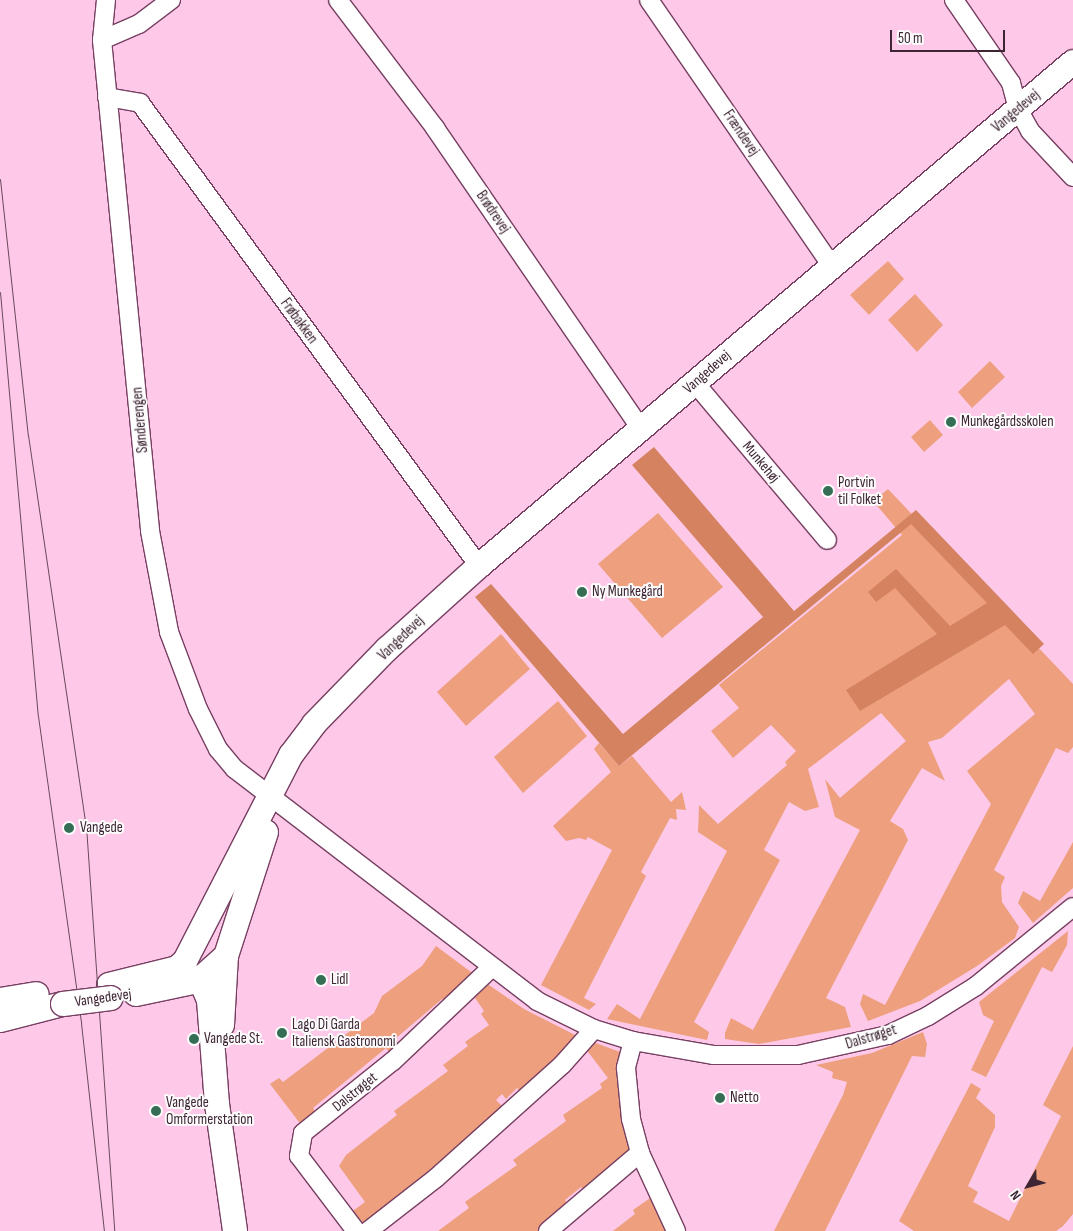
<!DOCTYPE html>
<meta charset="utf-8">
<style>
body{margin:0}
#map{position:relative;width:1073px;height:1231px;overflow:hidden;background:#fec9e8;font-family:"Sofia Sans Condensed",sans-serif}
div>[style]{position:absolute}
[style*='--x']{left:calc(var(--x)*1px);top:calc(var(--y)*1px);width:calc(var(--w)*1px);rotate:calc(var(--a)*1deg)}
.green>*{inset:0;background:#ed9f7e}
.forest>*{inset:0;background:#d48260}
.roads{filter:drop-shadow(1px 0 #773f62) drop-shadow(-1px 0 #773f62) drop-shadow(0 1px #773f62) drop-shadow(0 -1px #773f62)}
.street>*{height:18px;margin:-9px;padding:0 9px;transform-origin:9px;border-radius:9px;background:#fff}
.secondary>*{height:24px;margin:-12px;padding:0 12px;transform-origin:12px;border-radius:12px;background:#fff}
.tram>*{height:1px;margin:-0.5px;padding:0 0.5px;transform-origin:0.5px;border-radius:0.5px;background:#68495b}
.bridges{filter:drop-shadow(1px 0 #773f62) drop-shadow(-1px 0 #773f62) drop-shadow(0 1px #773f62) drop-shadow(0 -1px #773f62)}
.secondary-bridge>*{height:24px;margin:-12px;padding:0 12px;transform-origin:12px;border-radius:12px;background:#fff}
.dots>*{width:14px;height:14px;translate:-50% -50%;box-sizing:border-box;border:2px solid #fcfcfc;border-radius:50%}
span{translate:-50% -50%;white-space:nowrap;text-align:center;line-height:1.15;-webkit-text-stroke:4px #fcfcfc;paint-order:stroke}
.street-label{font-size:15px;color:#3e2534}
.poi-label{font-size:15px;color:#3e2534}
.left{translate:0 -50%;text-align:left}
.north{position:absolute;left:1003px;top:1161px;width:50px;height:50px;-webkit-text-stroke:4px #fcfcfc;paint-order:stroke;rotate:233deg;font-size:14px;font-weight:700;line-height:20px;text-align:center;color:#3e2534}
.north::after{content:'';display:block;margin:auto;width:18px;height:22px;background:#3e2534;clip-path:polygon(50% 0,100% 100%,50% 72%,0 100%)}
.scale{position:absolute;left:890px;top:30px;width:115px;height:22px;box-sizing:border-box;border:2px solid #3e2534;border-top:0;padding-left:6px;font-size:15px;line-height:18px;white-space:nowrap;color:#3e2534;-webkit-text-stroke:4px #fcfcfc;paint-order:stroke}
</style>
<div id="map">
<div class="green">
<i style="clip-path:polygon(888px 261px,904px 279px,869px 315px,850px 295px)"></i>
<i style="clip-path:polygon(915px 294px,943px 325px,917px 352px,888px 320px)"></i>
<i style="clip-path:polygon(990px 361px,1005px 377px,972px 408px,958px 392px)"></i>
<i style="clip-path:polygon(930px 420px,943px 435px,924px 452px,911px 437px)"></i>
<i style="clip-path:polygon(888px 489px,1073px 684px,1073px 747px,1068px 753px,1056px 748px,994px 870px,1005px 877px,1001px 886px,1002px 902px,1019px 927px,1015px 938px,977px 966px,920px 1001px,868px 1021px,860px 1004px,863px 994px,885px 1005px,991px 804px,967px 771px,1035px 714px,1009px 679px,942px 738px,928px 742px,945px 781px,922px 768px,890px 821px,903px 829px,908px 840px,826px 998px,845px 1007px,851px 1027px,759px 1044px,725px 1039px,725px 1033px,731px 1018px,753px 1030px,860px 830px,835px 817px,825px 779px,840px 798px,906px 741px,881px 713px,808px 769px,819px 807px,805px 811px,789px 802px,764px 850px,780px 860px,694px 1022px,709px 1032px,707px 1040px,607px 1019px,617px 1004px,640px 1019px,727px 851px,698px 832px,699px 805px,718px 824px,787px 765px,785px 762px,796px 751px,771px 725px,733px 758px,711px 731px,739px 708px,719px 685px,902px 535px,873px 501px)"></i>
<i style="clip-path:polygon(658px 513px,723px 587px,662px 638px,598px 564px)"></i>
<i style="clip-path:polygon(501px 634px,530px 669px,466px 726px,437px 692px)"></i>
<i style="clip-path:polygon(558px 701px,587px 736px,523px 793px,494px 757px)"></i>
<i style="clip-path:polygon(599px 743px,619px 766px,632px 756px,671px 802px,682px 792px,686px 810px,676px 809px,677px 820px,670px 818px,641px 872px,646px 876px,584px 998px,596px 1004px,589px 1010px,541px 985px,612px 850px,588px 837px,586px 840px,579px 838px,566px 841px,553px 826px,611px 772px,594px 749px)"></i>
<i style="clip-path:polygon(1073px 842px,1073px 888px,1033px 923px,1018px 903px,1023px 891px,1040px 901px)"></i>
<i style="clip-path:polygon(1068px 931px,1067px 945px,1052px 972px,1042px 967px,986px 1077px,971px 1070px,994px 1021px,983px 1015px,979px 1002px)"></i>
<i style="clip-path:polygon(436px 946px,475px 975px,447px 1004px,442px 999px,395px 1039px,401px 1046px,391px 1055px,386px 1048px,313px 1108px,317px 1115px,302px 1126px,270px 1084px,279px 1078px,283px 1082px,374px 1013px,382px 996px,422px 966px)"></i>
<i style="clip-path:polygon(486px 983px,524px 1009px,577px 1036px,522px 1093px,517px 1088px,506px 1099px,502px 1094px,496px 1100px,504px 1108px,445px 1160px,363px 1224px,359px 1223px,350px 1213px,365px 1202px,339px 1166px,346px 1155px,397px 1115px,394px 1111px,448px 1071px,443px 1065px,468px 1046px,465px 1042px,489px 1025px,481px 1014px,484px 1011px,473px 995px)"></i>
<i style="clip-path:polygon(923px 1032px,927px 1044px,925px 1057px,912px 1056px,825px 1231px,774px 1231px,843px 1095px,847px 1082px,832px 1078px,833px 1072px,816px 1065px,872px 1053px)"></i>
<i style="clip-path:polygon(590px 1041px,623px 1053px,629px 1151px,585px 1192px,581px 1187px,565px 1200px,569px 1206px,540px 1231px,438px 1231px,469px 1208px,465px 1202px,517px 1165px,513px 1160px,566px 1121px,563px 1115px,602px 1088px,600px 1084px,608px 1078px,585px 1048px)"></i>
<i style="clip-path:polygon(1073px 1046px,1073px 1214px,1063px 1226px,1056px 1231px,914px 1231px,899px 1221px,971px 1083px,981px 1089px,976px 1098px,995px 1115px,995px 1127px,968px 1186px,978px 1192px,973px 1202px,1009px 1221px,1061px 1116px,1043px 1105px)"></i>
<i style="clip-path:polygon(653px 1196px,669px 1231px,613px 1231px,635px 1214px,633px 1210px)"></i>
</div>
<div class="forest">
<i style="clip-path:polygon(654px 447px,794px 611px,916px 510px,1044px 644px,1033px 654px,1005px 625px,860px 711px,846px 690px,937px 634px,895px 588px,876px 602px,868px 592px,896px 569px,950px 626px,987px 603px,911px 524px,619px 766px,475px 597px,491px 584px,623px 734px,763px 617px,632px 465px)"></i>
</div>
<div class="roads">
<div class="street">
<i style="--x:106;--y:0;--w:40;--a:95.7"></i>
<i style="--x:102;--y:40;--w:493;--a:84.4"></i>
<i style="--x:150;--y:531;--w:103;--a:79.3"></i>
<i style="--x:169;--y:632;--w:82;--a:69.4"></i>
<i style="--x:198;--y:709;--w:45;--a:63.4"></i>
<i style="--x:218;--y:749;--w:26;--a:50"></i>
<i style="--x:235;--y:769;--w:381;--a:37.5"></i>
<i style="--x:537;--y:1001;--w:64;--a:26.2"></i>
<i style="--x:594;--y:1029;--w:41;--a:17.1"></i>
<i style="--x:633;--y:1041;--w:81;--a:9.9"></i>
<i style="--x:713;--y:1055;--w:85;--a:0"></i>
<i style="--x:798;--y:1055;--w:92;--a:-12.5"></i>
<i style="--x:888;--y:1035;--w:44;--a:-25.4"></i>
<i style="--x:928;--y:1016;--w:57;--a:-32"></i>
<i style="--x:976;--y:986;--w:125;--a:-39.2"></i>
<i style="--x:338;--y:0;--w:161;--a:52.8"></i>
<i style="--x:435;--y:128;--w:365;--a:55.6"></i>
<i style="--x:649;--y:0;--w:323;--a:55.5"></i>
<i style="--x:954;--y:0;--w:101;--a:55.5"></i>
<i style="--x:1011;--y:83;--w:27;--a:75"></i>
<i style="--x:1018;--y:109;--w:25;--a:61"></i>
<i style="--x:1030;--y:131;--w:63;--a:46.9"></i>
<i style="--x:102;--y:40;--w:40;--a:-23.4"></i>
<i style="--x:139;--y:24;--w:40;--a:-37"></i>
<i style="--x:107;--y:97;--w:34;--a:10"></i>
<i style="--x:140;--y:103;--w:574;--a:53.79"></i>
<i style="--x:695;--y:383;--w:205;--a:49.9"></i>
<i style="--x:633;--y:1041;--w:28;--a:105"></i>
<i style="--x:626;--y:1068;--w:51;--a:84.4"></i>
<i style="--x:631;--y:1119;--w:35;--a:75"></i>
<i style="--x:640;--y:1153;--w:86;--a:65.2"></i>
<i style="--x:356;--y:1231;--w:94;--a:-127.2"></i>
<i style="--x:299;--y:1156;--w:23;--a:-80"></i>
<i style="--x:303;--y:1133;--w:115;--a:-38.7"></i>
<i style="--x:393;--y:1061;--w:135;--a:-43.5"></i>
<i style="--x:368;--y:1231;--w:86;--a:-37.9"></i>
<i style="--x:436;--y:1178;--w:169;--a:-41.9"></i>
<i style="--x:562;--y:1065;--w:48;--a:-48.4"></i>
<i style="--x:548;--y:1231;--w:121;--a:-40.3"></i>
</div>
<div class="secondary">
<i style="--x:185;--y:972;--w:23;--a:38"></i>
<i style="--x:203;--y:986;--w:15;--a:67"></i>
<i style="--x:209;--y:1000;--w:104;--a:85.6"></i>
<i style="--x:217;--y:1104;--w:128;--a:81.9"></i>
<i style="--x:109;--y:985;--w:70;--a:-14"></i>
<i style="--x:177;--y:968;--w:11;--a:-41"></i>
<i style="--x:185;--y:961;--w:232;--a:-62.8"></i>
<i style="--x:291;--y:755;--w:39;--a:-53"></i>
<i style="--x:314;--y:724;--w:105;--a:-45.8"></i>
<i style="--x:387;--y:649;--w:124;--a:-42.1"></i>
<i style="--x:479;--y:566;--w:779;--a:-40.31"></i>
<i style="--x:136;--y:994;--w:63;--a:-11.8"></i>
<i style="--x:198;--y:981;--w:38;--a:-42"></i>
<i style="--x:226;--y:956;--w:130;--a:-72.1"></i>
<i style="--x:0;--y:1000;--w:37;--a:-9"></i>
<i style="--x:0;--y:1020;--w:65;--a:-14.3"></i>
<i style="--x:222;--y:1025;--w:69;--a:-86.7"></i>
</div>
</div>
<div class="tram">
<i style="--x:0;--y:179;--w:258;--a:83.8"></i>
<i style="--x:28;--y:435;--w:395;--a:81.6"></i>
<i style="--x:86;--y:826;--w:406;--a:86"></i>
<i style="--x:0;--y:292;--w:426;--a:84.9"></i>
<i style="--x:38;--y:716;--w:310;--a:82"></i>
<i style="--x:81;--y:1023;--w:209;--a:83.7"></i>
</div>
<div class="bridges">
<div class="secondary-bridge">
<i style="--x:63;--y:1004;--w:48;--a:-7.1"></i>
</div>
</div>
<div class="dots">
<i style="left:951px;top:422px;background:#366e55"></i>
<i style="left:828px;top:491px;background:#366e55"></i>
<i style="left:582px;top:592px;background:#366e55"></i>
<i style="left:69px;top:828px;background:#366e55"></i>
<i style="left:321px;top:980px;background:#366e55"></i>
<i style="left:282px;top:1033px;background:#366e55"></i>
<i style="left:194px;top:1039px;background:#366e55"></i>
<i style="left:720px;top:1098px;background:#366e55"></i>
<i style="left:156px;top:1111px;background:#366e55"></i>
</div>
<div class="street-label">
<span style="left:1016px;top:111px;rotate:-40deg">Vangedevej</span>
<span style="left:741px;top:133px;rotate:56deg">Frændevej</span>
<span style="left:493px;top:212px;rotate:56deg">Brødrevej</span>
<span style="left:299px;top:321px;rotate:54deg">Frøbakken</span>
<span style="left:707px;top:372px;rotate:-41deg">Vangedevej</span>
<span style="left:140px;top:420px;rotate:-95deg">Sønderengen</span>
<span style="left:761px;top:462px;rotate:50deg">Munkehøj</span>
<span style="left:401px;top:638px;rotate:-44deg">Vangedevej</span>
<span style="left:103px;top:998px;rotate:-8deg">Vangedevej</span>
<span style="left:871px;top:1037px;rotate:-17deg">Dalstrøget</span>
<span style="left:355px;top:1092px;rotate:-39deg">Dalstrøget</span>
</div>
<div class="poi-label">
<span class="left" style="left:961px;top:422px">Munkegårdsskolen</span>
<span class="left" style="left:838px;top:491px">Portvin<br>til Folket</span>
<span class="left" style="left:592px;top:592px">Ny Munkegård</span>
<span class="left" style="left:80px;top:828px">Vangede</span>
<span class="left" style="left:331px;top:980px">Lidl</span>
<span class="left" style="left:292px;top:1033px">Lago Di Garda<br>Italiensk Gastronomi</span>
<span class="left" style="left:204px;top:1039px">Vangede St.</span>
<span class="left" style="left:730px;top:1098px">Netto</span>
<span class="left" style="left:166px;top:1111px">Vangede<br>Omformerstation</span>
</div>
<div class="north">N</div>
<div class="scale">50 m</div>
</div>
